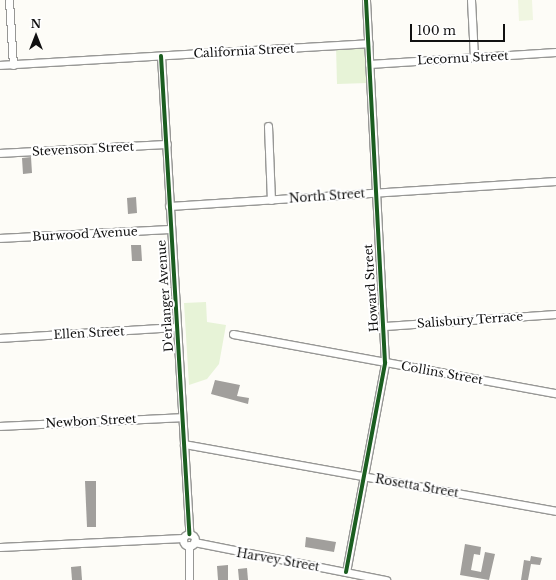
<!DOCTYPE html>
<style>
body{margin:0}
#map{position:relative;width:556px;height:580px;overflow:hidden;background:#fdfcf7;font-family:"Libre Baskerville",serif}
div>[style]{position:absolute}
[style*='--x']{left:calc(var(--x)*1px);top:calc(var(--y)*1px);width:calc(var(--w)*1px);rotate:calc(var(--a)*1deg)}
.green>*{inset:0;background:#e7f3d7}
.pitch>*{inset:0;background:#f0f6e1}
.building>*{inset:0;background:#a19f9c}
.roads{filter:drop-shadow(1px 0 #979795) drop-shadow(-1px 0 #979795) drop-shadow(0 1px #979795) drop-shadow(0 -1px #979795)}
.minor>*{height:7px;margin:-3.5px;padding:0 3.5px;transform-origin:3.5px;border-radius:3.5px;background:#fffffe}
.minor>.ring{margin:-3.5px;padding:0;box-sizing:content-box;background:none;border:7px solid #fffffe;border-radius:50%}
.cycleway>*{height:4px;margin:-2px;padding:0 2px;transform-origin:2px;border-radius:2px;background:#1b5e20}
span{translate:-50% -50%;white-space:nowrap;text-align:center;line-height:1.15;-webkit-text-stroke:4px #fff;paint-order:stroke}
.street-label{font-size:12px;color:#111}
.north{position:absolute;left:16px;top:16px;width:40px;height:40px;-webkit-text-stroke:3px #fff;paint-order:stroke;rotate:0deg;font-size:11px;font-weight:700;line-height:16px;text-align:center;color:#111}
.north::after{content:'';display:block;margin:auto;width:14px;height:18px;background:#111;clip-path:polygon(50% 0,100% 100%,50% 72%,0 100%)}
.scale{position:absolute;left:410px;top:24px;width:95px;height:18px;box-sizing:border-box;border:2px solid #111;border-top:0;padding-left:5px;font-size:12px;line-height:14px;white-space:nowrap;color:#111;-webkit-text-stroke:3px #fff;paint-order:stroke}
</style>
<div id="map">
<div class="green">
<i style="clip-path:polygon(366px 44px,368px 83px,337px 84px,336px 46px)"></i>
<i style="clip-path:polygon(206px 302px,207px 322px,226px 325px,219px 364px,207px 379px,189px 385px,184px 303px)"></i>
</div>
<div class="pitch">
<i style="clip-path:polygon(518px 0,532px 0,533px 20px,519px 21px)"></i>
</div>
<div class="building">
<i style="clip-path:polygon(31px 157px,32px 173px,23px 174px,22px 158px)"></i>
<i style="clip-path:polygon(136px 197px,137px 213px,128px 214px,127px 198px)"></i>
<i style="clip-path:polygon(131px 245px,141px 245px,142px 261px,132px 261px)"></i>
<i style="clip-path:polygon(215px 380px,240px 385px,237px 396px,249px 398px,248px 404px,211px 394px)"></i>
<i style="clip-path:polygon(85px 481px,96px 481px,96px 527px,87px 527px)"></i>
<i style="clip-path:polygon(306px 537px,336px 542px,334px 552px,305px 547px)"></i>
<i style="clip-path:polygon(465px 544px,481px 547px,480px 555px,474px 554px,471px 570px,481px 572px,485px 552px,495px 554px,489px 580px,460px 575px)"></i>
<i style="clip-path:polygon(531px 556px,542px 558px,540px 565px,531px 564px,528px 580px,521px 580px,524px 560px,530px 561px)"></i>
<i style="clip-path:polygon(228px 565px,228px 580px,218px 580px,217px 566px)"></i>
<i style="clip-path:polygon(81px 566px,82px 580px,72px 580px,71px 567px)"></i>
<i style="clip-path:polygon(247px 568px,248px 580px,239px 580px,238px 569px)"></i>
</div>
<div class="roads">
<div class="minor">
<i style="--x:9;--y:0;--w:65;--a:86.5"></i>
<i style="--x:471;--y:0;--w:57;--a:87"></i>
<i style="--x:161;--y:56;--w:479;--a:86.6"></i>
<i style="--x:369;--y:64;--w:187;--a:-3.7"></i>
<i style="--x:0;--y:65;--w:369;--a:-3.4"></i>
<i style="--x:268;--y:126;--w:74;--a:87.7"></i>
<i style="--x:0;--y:153;--w:167;--a:-3.1"></i>
<i style="--x:169;--y:206;--w:388;--a:-3.7"></i>
<i style="--x:0;--y:238;--w:171;--a:-3"></i>
<i style="--x:385;--y:326;--w:171;--a:-4"></i>
<i style="--x:233;--y:334;--w:328;--a:10.4"></i>
<i style="--x:0;--y:338;--w:177;--a:-3.6"></i>
<i style="--x:0;--y:426;--w:182;--a:-2.8"></i>
<i style="--x:184;--y:444;--w:378;--a:10.2"></i>
<i class="ring" style="left:183px;top:534px;width:5px;height:5px"></i>
<i style="--x:194;--y:542;--w:196;--a:11.2"></i>
<i style="--x:189;--y:545;--w:35;--a:90"></i>
<i style="--x:0;--y:547;--w:183;--a:-2.8"></i>
<i style="--x:346;--y:572;--w:213;--a:-79.4"></i>
<i style="--x:385;--y:363;--w:363;--a:-93"></i>
</div>
</div>
<div class="cycleway">
<i style="--x:161;--y:56;--w:479;--a:86.6"></i>
<i style="--x:346;--y:572;--w:213;--a:-79.4"></i>
<i style="--x:385;--y:363;--w:363;--a:-93"></i>
</div>
<div class="street-label">
<span style="left:244px;top:51px;rotate:-3deg">California Street</span>
<span style="left:463px;top:58px;rotate:-3deg">Lecornu Street</span>
<span style="left:83px;top:149px;rotate:-3deg">Stevenson Street</span>
<span style="left:327px;top:196px;rotate:-4deg">North Street</span>
<span style="left:85px;top:234px;rotate:-3deg">Burwood Avenue</span>
<span style="left:371px;top:288px;rotate:-94deg">Howard Street</span>
<span style="left:165px;top:296px;rotate:-94deg">D'erlanger Avenue</span>
<span style="left:470px;top:320px;rotate:-4deg">Salisbury Terrace</span>
<span style="left:89px;top:333px;rotate:-3deg">Ellen Street</span>
<span style="left:442px;top:373px;rotate:10deg">Collins Street</span>
<span style="left:91px;top:421px;rotate:-3deg">Newbon Street</span>
<span style="left:417px;top:486px;rotate:10deg">Rosetta Street</span>
<span style="left:278px;top:560px;rotate:10deg">Harvey Street</span>
</div>
<div class="north">N</div>
<div class="scale">100 m</div>
</div>
